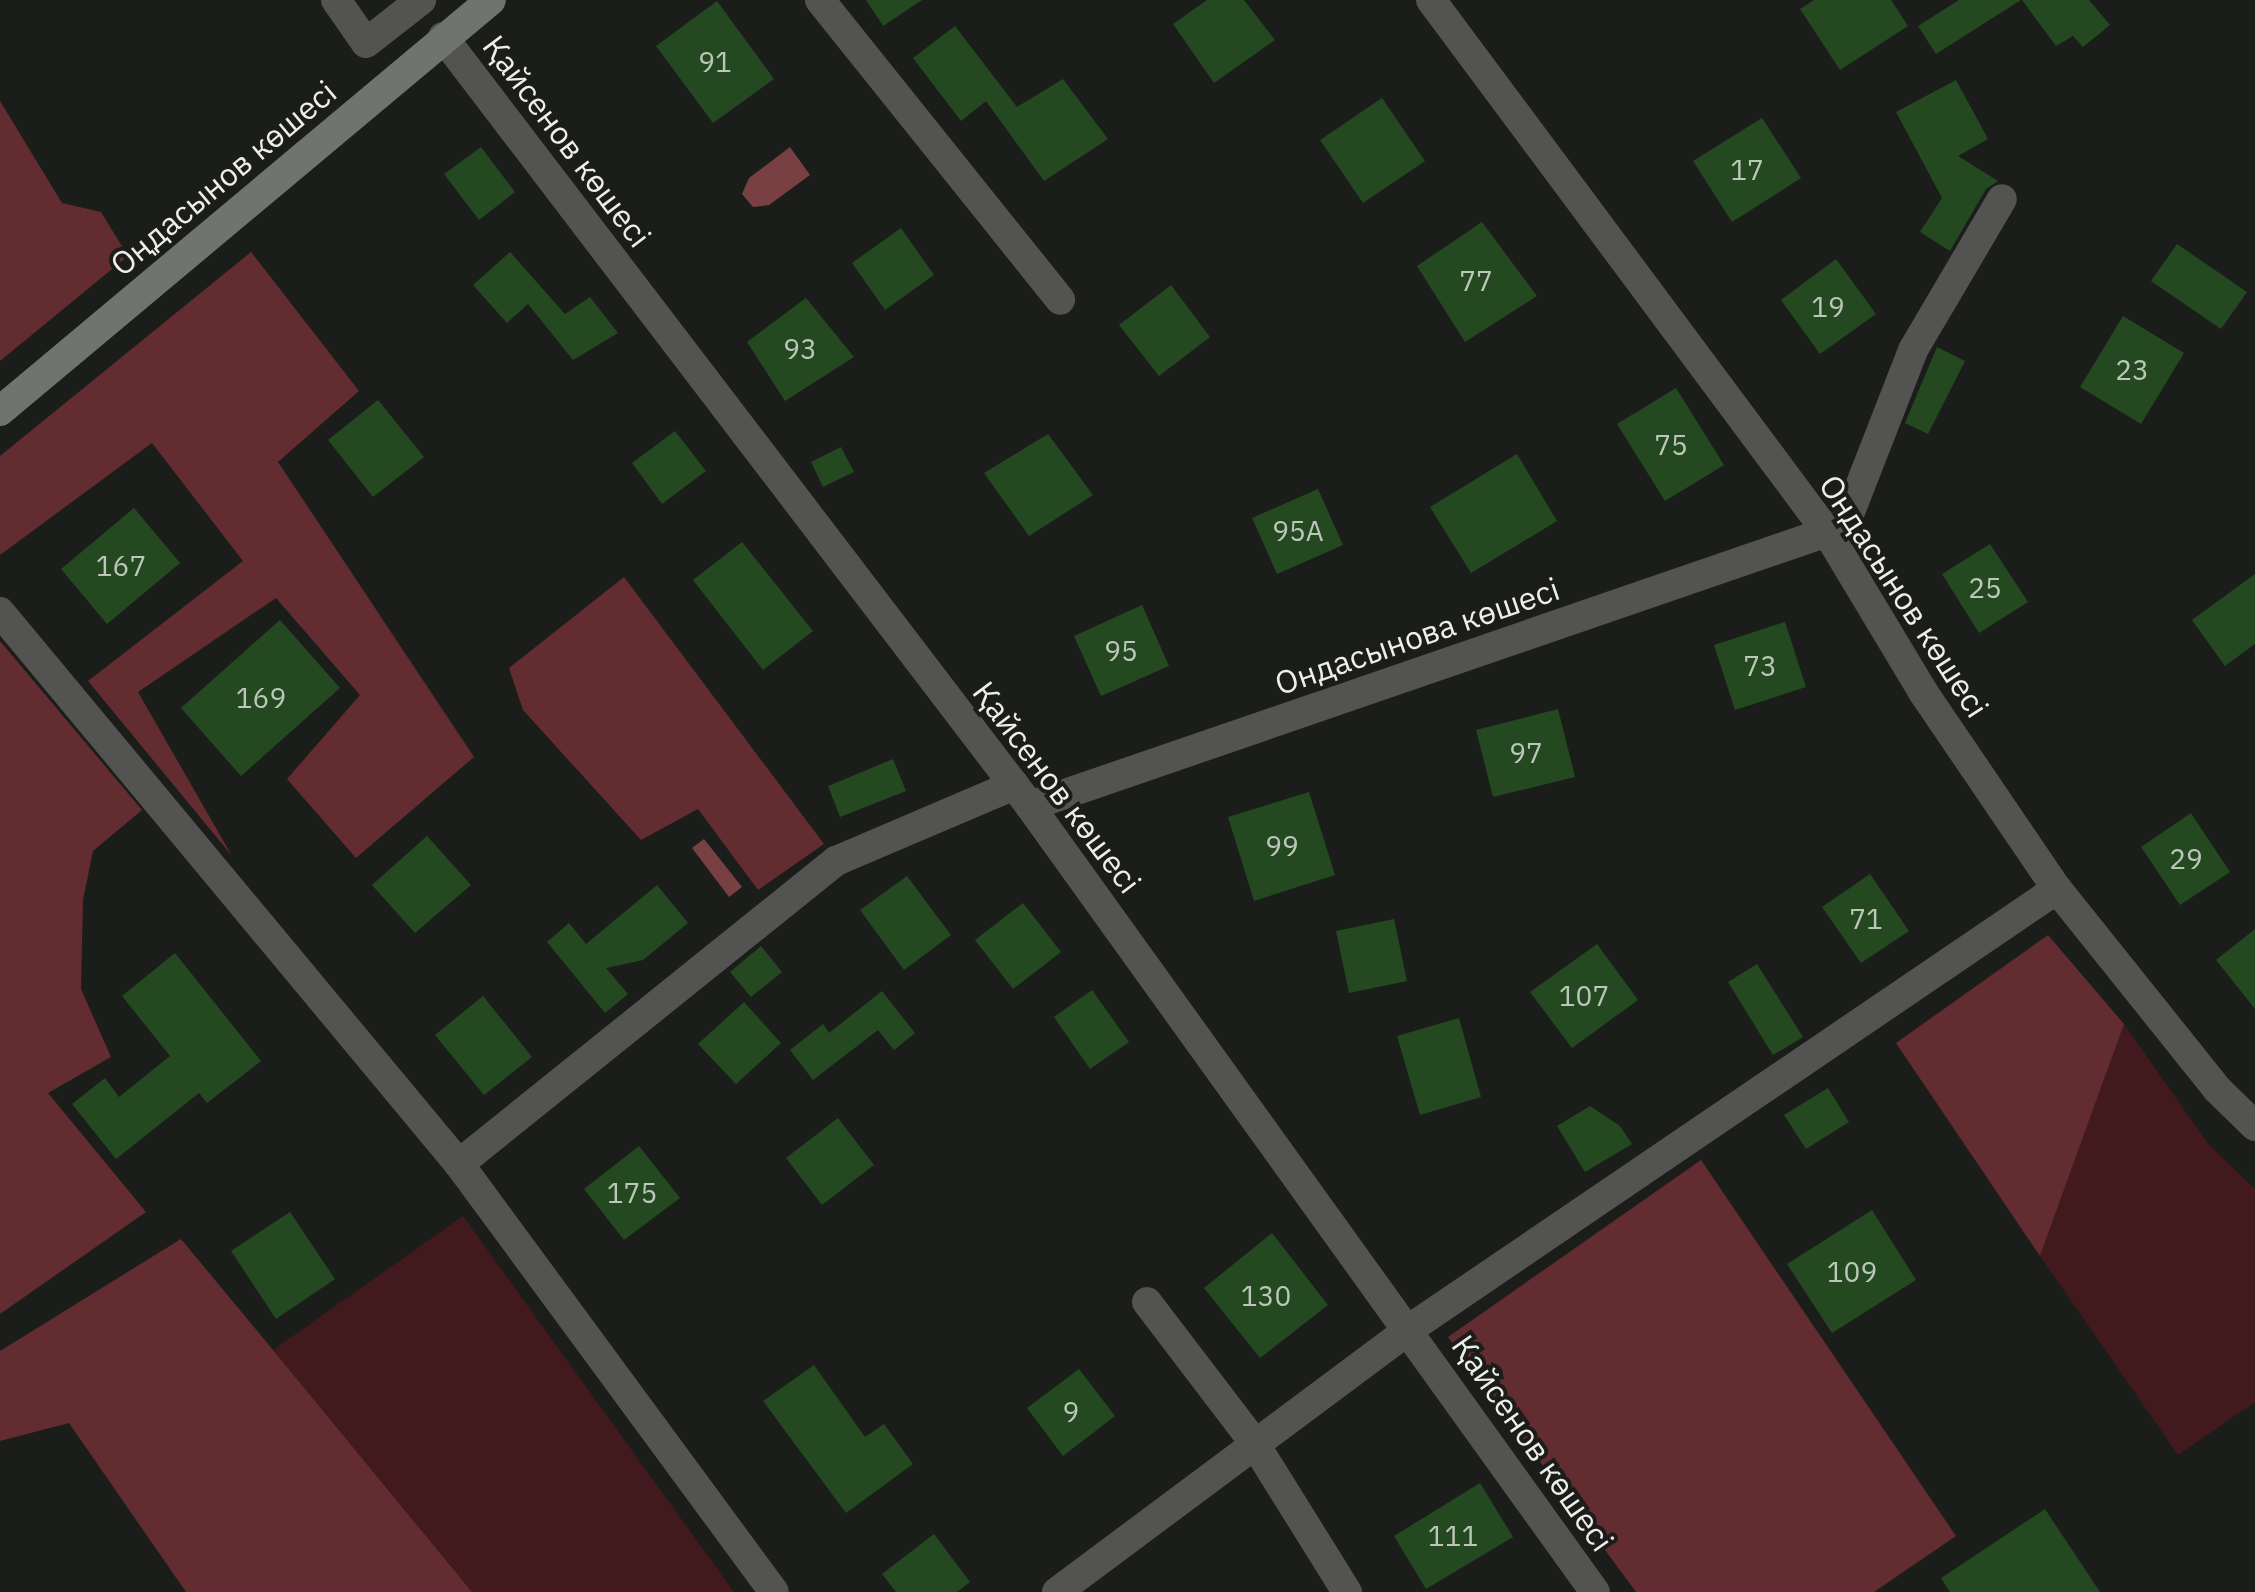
<!DOCTYPE html>
<meta charset="utf-8">
<style>
body{margin:0}
#map{position:relative;width:2255px;height:1592px;overflow:hidden;background:#1b1d1b;font-family:"IBM Plex Sans",sans-serif}
div>[style]{position:absolute}
[style*='--x']{left:calc(var(--x)*1px);top:calc(var(--y)*1px);width:calc(var(--w)*1px);rotate:calc(var(--a)*1deg)}
.green>*{inset:0;background:#42191d}
.forest>*{inset:0;background:#622c30}
.water>*{inset:0;background:#784043}
.building>*{inset:0;background:#244921}
.street>*{height:30px;margin:-15px;padding:0 15px;transform-origin:15px;border-radius:15px;background:#535352}
.secondary>*{height:30px;margin:-15px;padding:0 15px;transform-origin:15px;border-radius:15px;background:#717371}
span{translate:-50% -50%;white-space:nowrap;text-align:center;line-height:1.15;-webkit-text-stroke:8px #1b1d1b;paint-order:stroke}
.number-label{font-size:28px;color:#bcc6ba}
.number-label span{-webkit-text-stroke-width:0}
.street-label{font-size:32px;color:#eeefed}
</style>
<div id="map">
<div class="green">
<i style="clip-path:polygon(2124px 1024px,2209px 1145px,2255px 1189px,2255px 1402px,2178px 1455px,2040px 1256px)"></i>
<i style="clip-path:polygon(463px 1216px,734px 1592px,472px 1592px,273px 1350px)"></i>
</div>
<div class="forest">
<i style="clip-path:polygon(0 101px,62px 203px,101px 212px,128px 256px,0 361px)"></i>
<i style="clip-path:polygon(251px 252px,359px 391px,278px 462px,474px 757px,356px 858px,287px 779px,360px 695px,276px 598px,138px 692px,232px 856px,88px 681px,243px 561px,152px 443px,0 555px,0 456px)"></i>
<i style="clip-path:polygon(624px 577px,824px 844px,758px 890px,698px 809px,641px 840px,523px 710px,509px 668px)"></i>
<i style="clip-path:polygon(0 641px,142px 810px,93px 851px,83px 900px,81px 989px,111px 1057px,48px 1093px,146px 1212px,0 1314px)"></i>
<i style="clip-path:polygon(2048px 935px,2124px 1024px,2040px 1256px,1896px 1043px)"></i>
<i style="clip-path:polygon(1701px 1160px,1956px 1536px,1874px 1592px,1636px 1592px,1448px 1337px)"></i>
<i style="clip-path:polygon(181px 1239px,273px 1350px,472px 1592px,186px 1592px,69px 1423px,0 1441px,0 1351px)"></i>
</div>
<div class="water">
<i style="clip-path:polygon(790px 147px,810px 175px,769px 205px,753px 207px,742px 194px,749px 178px)"></i>
<i style="clip-path:polygon(704px 839px,742px 887px,729px 897px,692px 848px)"></i>
</div>
<div class="building">
<i style="clip-path:polygon(866px 0,922px 0,883px 26px)"></i>
<i style="clip-path:polygon(1207px 0,1244px 0,1275px 40px,1214px 83px,1173px 24px)"></i>
<i style="clip-path:polygon(1814px 0,1891px 0,1908px 26px,1840px 70px,1800px 9px)"></i>
<i style="clip-path:polygon(1959px 0,2021px 0,1936px 54px,1918px 26px)"></i>
<i style="clip-path:polygon(2022px 0,2089px 0,2110px 25px,2083px 47px,2073px 36px,2056px 46px)"></i>
<i style="clip-path:polygon(717px 1px,774px 79px,713px 123px,656px 46px)"></i>
<i style="clip-path:polygon(955px 26px,1017px 107px,1063px 79px,1108px 139px,1044px 181px,986px 101px,961px 121px,913px 58px)"></i>
<i style="clip-path:polygon(1956px 80px,1988px 139px,1958px 156px,1998px 181px,1986px 189px,1950px 251px,1920px 232px,1942px 198px,1896px 112px)"></i>
<i style="clip-path:polygon(1382px 98px,1425px 161px,1363px 203px,1320px 140px)"></i>
<i style="clip-path:polygon(1762px 118px,1801px 178px,1732px 222px,1693px 161px)"></i>
<i style="clip-path:polygon(481px 147px,515px 192px,479px 220px,444px 174px)"></i>
<i style="clip-path:polygon(1482px 222px,1537px 296px,1465px 342px,1417px 266px)"></i>
<i style="clip-path:polygon(901px 228px,934px 275px,885px 310px,852px 263px)"></i>
<i style="clip-path:polygon(2177px 244px,2247px 292px,2221px 329px,2151px 281px)"></i>
<i style="clip-path:polygon(510px 252px,565px 314px,590px 297px,618px 333px,573px 360px,528px 304px,507px 323px,473px 285px)"></i>
<i style="clip-path:polygon(1836px 259px,1876px 314px,1820px 354px,1781px 300px)"></i>
<i style="clip-path:polygon(1171px 285px,1210px 337px,1159px 376px,1119px 325px)"></i>
<i style="clip-path:polygon(806px 298px,854px 357px,785px 401px,747px 342px)"></i>
<i style="clip-path:polygon(2123px 316px,2184px 353px,2141px 424px,2080px 387px)"></i>
<i style="clip-path:polygon(1937px 347px,1965px 361px,1928px 434px,1905px 423px)"></i>
<i style="clip-path:polygon(1676px 388px,1724px 465px,1665px 501px,1617px 424px)"></i>
<i style="clip-path:polygon(378px 400px,424px 457px,373px 497px,328px 440px)"></i>
<i style="clip-path:polygon(675px 431px,706px 471px,662px 504px,632px 463px)"></i>
<i style="clip-path:polygon(1048px 434px,1093px 495px,1029px 536px,984px 473px)"></i>
<i style="clip-path:polygon(841px 447px,854px 472px,823px 487px,811px 462px)"></i>
<i style="clip-path:polygon(1517px 454px,1557px 521px,1471px 573px,1430px 507px)"></i>
<i style="clip-path:polygon(1318px 489px,1343px 545px,1277px 574px,1252px 518px)"></i>
<i style="clip-path:polygon(134px 508px,180px 563px,107px 624px,61px 569px)"></i>
<i style="clip-path:polygon(742px 542px,813px 631px,763px 670px,693px 580px)"></i>
<i style="clip-path:polygon(1990px 544px,2028px 602px,1979px 633px,1942px 574px)"></i>
<i style="clip-path:polygon(2255px 574px,2255px 644px,2225px 666px,2192px 620px)"></i>
<i style="clip-path:polygon(1142px 605px,1169px 666px,1101px 696px,1074px 636px)"></i>
<i style="clip-path:polygon(280px 620px,340px 688px,241px 776px,181px 708px)"></i>
<i style="clip-path:polygon(1785px 622px,1806px 687px,1735px 710px,1714px 645px)"></i>
<i style="clip-path:polygon(1558px 709px,1575px 777px,1493px 797px,1476px 730px)"></i>
<i style="clip-path:polygon(893px 759px,906px 791px,840px 817px,828px 786px)"></i>
<i style="clip-path:polygon(1309px 792px,1335px 875px,1254px 901px,1228px 817px)"></i>
<i style="clip-path:polygon(2191px 813px,2230px 872px,2180px 905px,2141px 847px)"></i>
<i style="clip-path:polygon(427px 836px,471px 885px,415px 933px,372px 885px)"></i>
<i style="clip-path:polygon(1870px 874px,1909px 931px,1861px 963px,1822px 907px)"></i>
<i style="clip-path:polygon(907px 876px,951px 935px,904px 970px,860px 910px)"></i>
<i style="clip-path:polygon(657px 885px,688px 923px,643px 960px,606px 968px,628px 994px,605px 1013px,547px 942px,569px 923px,586px 944px)"></i>
<i style="clip-path:polygon(1023px 903px,1061px 952px,1013px 989px,975px 940px)"></i>
<i style="clip-path:polygon(1394px 919px,1407px 981px,1349px 993px,1336px 931px)"></i>
<i style="clip-path:polygon(2255px 929px,2255px 1009px,2216px 960px)"></i>
<i style="clip-path:polygon(1597px 944px,1638px 1000px,1572px 1048px,1530px 992px)"></i>
<i style="clip-path:polygon(761px 946px,782px 972px,751px 997px,730px 972px)"></i>
<i style="clip-path:polygon(175px 953px,261px 1061px,207px 1103px,199px 1093px,116px 1159px,72px 1104px,105px 1078px,119px 1097px,170px 1056px,122px 996px)"></i>
<i style="clip-path:polygon(1757px 964px,1803px 1037px,1773px 1055px,1728px 982px)"></i>
<i style="clip-path:polygon(1092px 990px,1129px 1042px,1090px 1069px,1054px 1017px)"></i>
<i style="clip-path:polygon(882px 991px,915px 1033px,894px 1050px,878px 1030px,813px 1080px,790px 1050px,823px 1024px,829px 1033px)"></i>
<i style="clip-path:polygon(483px 996px,532px 1057px,484px 1095px,435px 1035px)"></i>
<i style="clip-path:polygon(744px 1002px,781px 1043px,736px 1084px,698px 1044px)"></i>
<i style="clip-path:polygon(1459px 1018px,1481px 1097px,1420px 1115px,1397px 1036px)"></i>
<i style="clip-path:polygon(1828px 1088px,1849px 1122px,1806px 1149px,1784px 1115px)"></i>
<i style="clip-path:polygon(1590px 1106px,1620px 1126px,1632px 1144px,1585px 1172px,1557px 1126px)"></i>
<i style="clip-path:polygon(838px 1118px,874px 1165px,822px 1205px,786px 1158px)"></i>
<i style="clip-path:polygon(639px 1146px,680px 1198px,624px 1240px,584px 1189px)"></i>
<i style="clip-path:polygon(1872px 1210px,1916px 1280px,1832px 1333px,1787px 1264px)"></i>
<i style="clip-path:polygon(290px 1212px,335px 1279px,276px 1319px,231px 1251px)"></i>
<i style="clip-path:polygon(1272px 1233px,1328px 1305px,1260px 1358px,1204px 1288px)"></i>
<i style="clip-path:polygon(814px 1365px,865px 1437px,884px 1424px,913px 1464px,846px 1513px,763px 1401px)"></i>
<i style="clip-path:polygon(1079px 1369px,1115px 1416px,1063px 1456px,1027px 1408px)"></i>
<i style="clip-path:polygon(1480px 1483px,1513px 1537px,1426px 1589px,1394px 1536px)"></i>
<i style="clip-path:polygon(2045px 1509px,2100px 1592px,1950px 1592px,1941px 1578px)"></i>
<i style="clip-path:polygon(934px 1534px,970px 1582px,957px 1592px,896px 1592px,882px 1574px)"></i>
</div>
<div class="street">
<i style="--x:336;--y:0;--w:52;--a:55.1"></i>
<i style="--x:366;--y:43;--w:70;--a:-38"></i>
<i style="--x:820;--y:0;--w:384;--a:51.3"></i>
<i style="--x:1431;--y:0;--w:663;--a:53.34"></i>
<i style="--x:1827;--y:532;--w:187;--a:59"></i>
<i style="--x:1923;--y:692;--w:238;--a:55.8"></i>
<i style="--x:2057;--y:889;--w:256;--a:51.3"></i>
<i style="--x:2217;--y:1089;--w:53;--a:44.2"></i>
<i style="--x:443;--y:37;--w:967;--a:52.64"></i>
<i style="--x:1030;--y:806;--w:968;--a:54.29"></i>
<i style="--x:0;--y:612;--w:718;--a:50.26"></i>
<i style="--x:459;--y:1164;--w:531;--a:53.65"></i>
<i style="--x:1030;--y:806;--w:843;--a:-18.97"></i>
<i style="--x:1827;--y:532;--w:26;--a:-36"></i>
<i style="--x:1848;--y:517;--w:179;--a:-68.7"></i>
<i style="--x:1913;--y:350;--w:175;--a:-59.5"></i>
<i style="--x:459;--y:1164;--w:484;--a:-38.8"></i>
<i style="--x:836;--y:861;--w:194;--a:-23.1"></i>
<i style="--x:1147;--y:1302;--w:175;--a:52.7"></i>
<i style="--x:1253;--y:1441;--w:178;--a:58.1"></i>
<i style="--x:1057;--y:1592;--w:442;--a:-36.7"></i>
<i style="--x:1411;--y:1328;--w:781;--a:-34.2"></i>
</div>
<div class="secondary">
<i style="--x:0;--y:411;--w:640;--a:-39.93"></i>
</div>
<div class="number-label">
<span style="left:715px;top:62px">91</span>
<span style="left:1747px;top:170px">17</span>
<span style="left:1476px;top:281px">77</span>
<span style="left:1828px;top:307px">19</span>
<span style="left:800px;top:349px">93</span>
<span style="left:2132px;top:370px">23</span>
<span style="left:1671px;top:445px">75</span>
<span style="left:1298px;top:531px">95А</span>
<span style="left:121px;top:566px">167</span>
<span style="left:1985px;top:588px">25</span>
<span style="left:1121px;top:651px">95</span>
<span style="left:1760px;top:666px">73</span>
<span style="left:261px;top:698px">169</span>
<span style="left:1526px;top:753px">97</span>
<span style="left:1282px;top:846px">99</span>
<span style="left:2186px;top:859px">29</span>
<span style="left:1866px;top:919px">71</span>
<span style="left:1584px;top:996px">107</span>
<span style="left:632px;top:1193px">175</span>
<span style="left:1852px;top:1272px">109</span>
<span style="left:1266px;top:1296px">130</span>
<span style="left:1071px;top:1412px">9</span>
<span style="left:1453px;top:1536px">111</span>
</div>
<div class="street-label">
<span style="left:567px;top:141px;rotate:53deg">Қайсенов көшесі</span>
<span style="left:223px;top:178px;rotate:-40deg">Оңдасынов көшесі</span>
<span style="left:1904px;top:596px;rotate:57deg">Ондасынов көшесі</span>
<span style="left:1417px;top:636px;rotate:-19deg">Ондасынова көшесі</span>
<span style="left:1057px;top:787px;rotate:53deg">Қайсенов көшесі</span>
<span style="left:1533px;top:1443px;rotate:55deg">Қайсенов көшесі</span>
</div>
</div>
